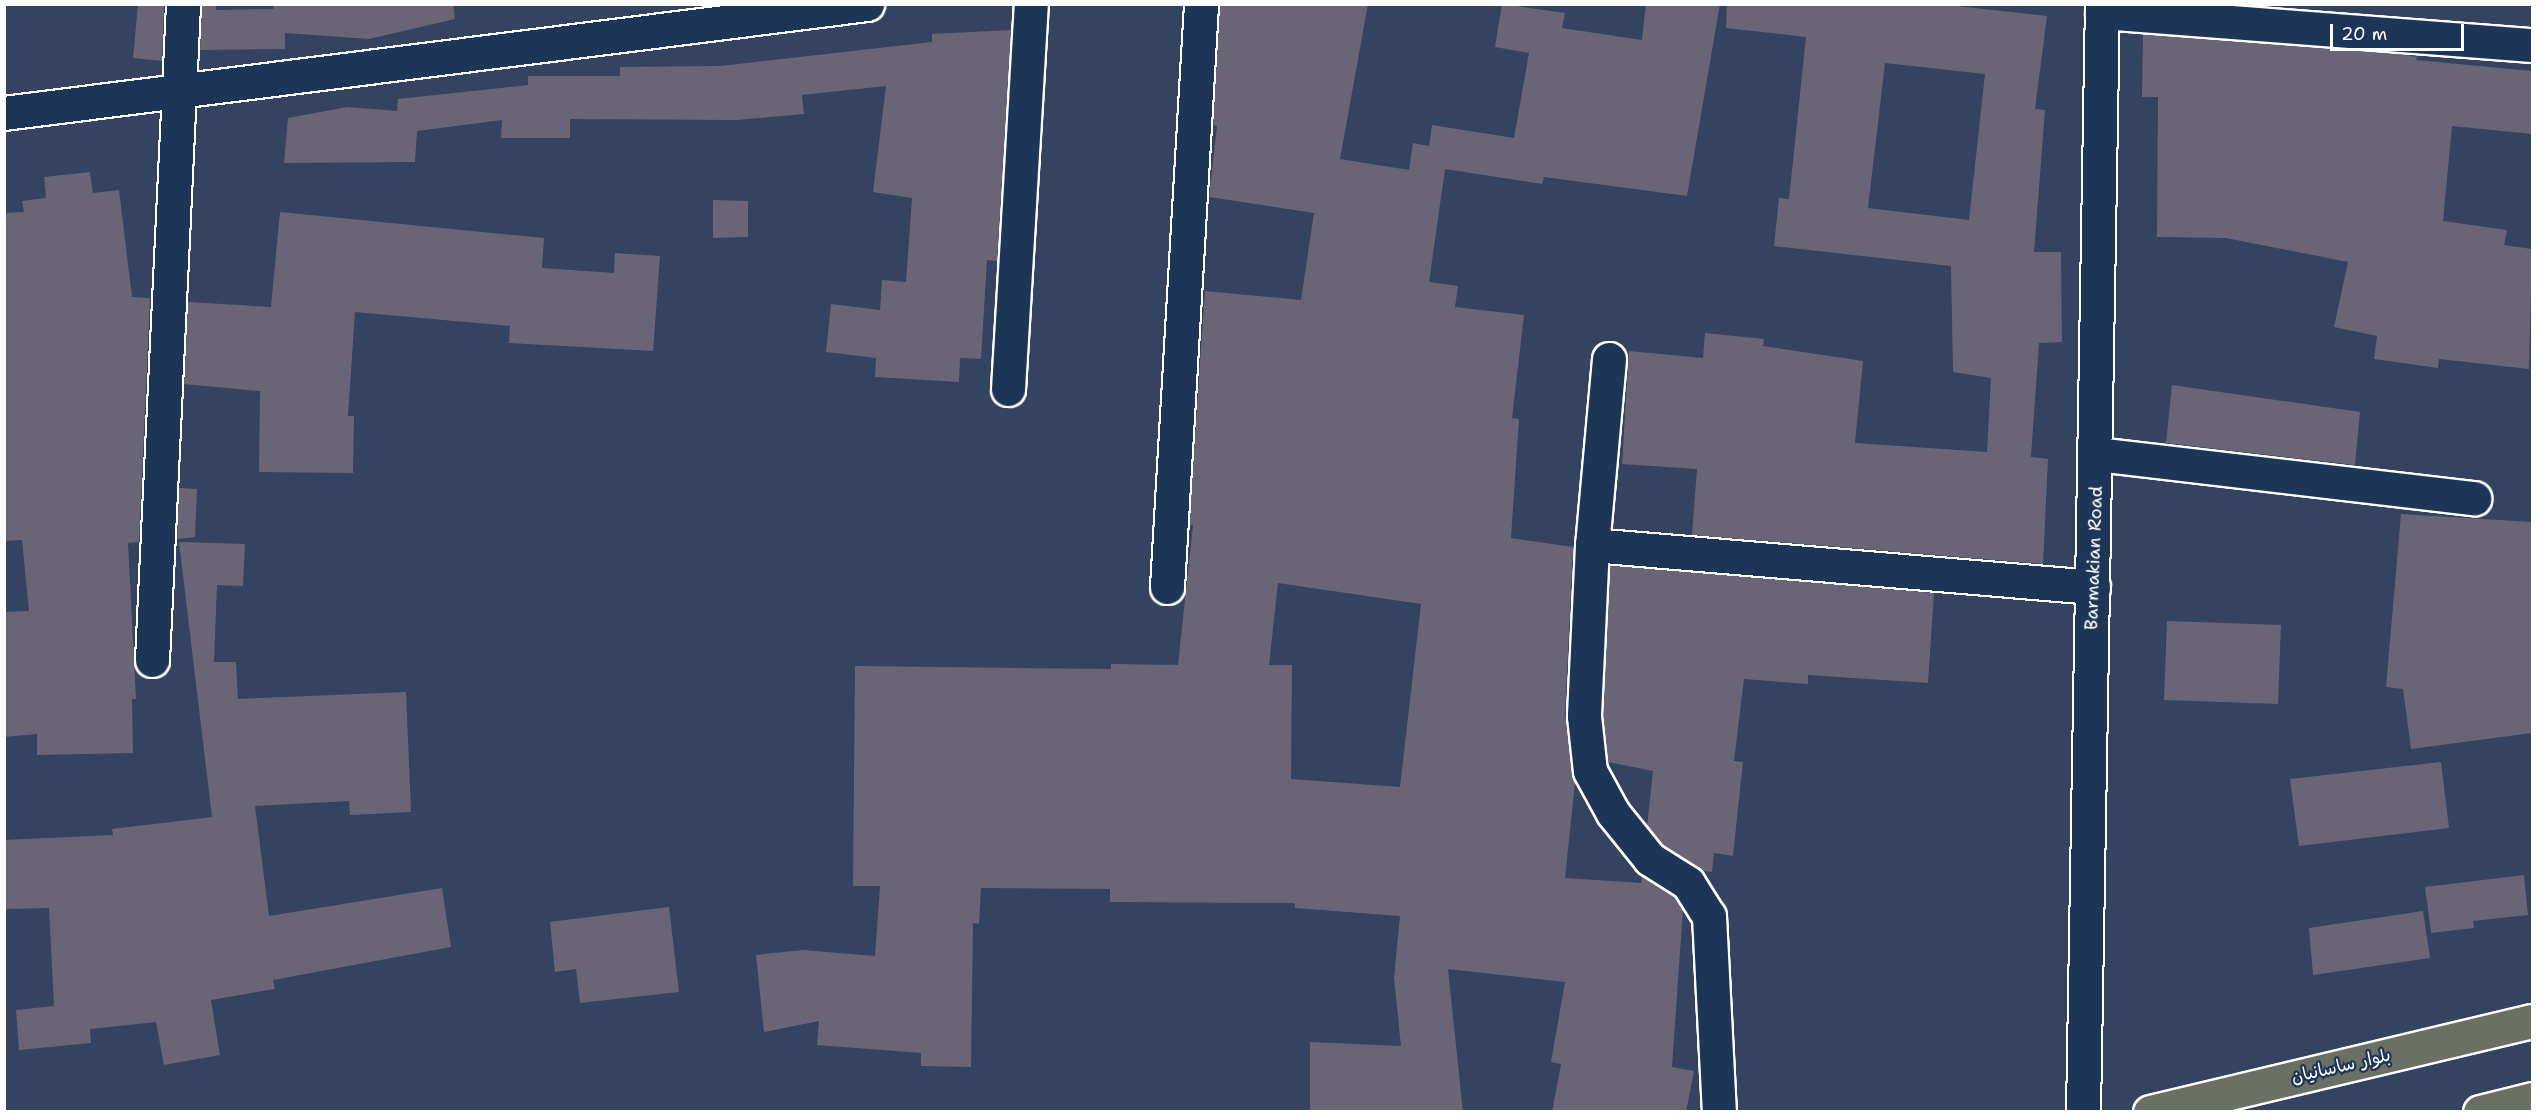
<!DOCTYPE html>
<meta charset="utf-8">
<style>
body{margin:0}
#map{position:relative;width:2537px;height:1116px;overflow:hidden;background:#344360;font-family:"Shantell Sans","Playpen Sans Arabic",sans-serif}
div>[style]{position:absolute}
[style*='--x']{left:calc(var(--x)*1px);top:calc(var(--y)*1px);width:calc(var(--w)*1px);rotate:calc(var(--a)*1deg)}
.building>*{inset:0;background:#6a6576}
.roads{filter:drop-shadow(2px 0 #fff) drop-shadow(-2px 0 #fff) drop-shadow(0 2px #fff) drop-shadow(0 -2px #fff)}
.minor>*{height:33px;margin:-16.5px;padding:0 16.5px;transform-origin:16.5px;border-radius:16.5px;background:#1d3557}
.highway>*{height:33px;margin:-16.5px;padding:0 16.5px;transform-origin:16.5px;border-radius:16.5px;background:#6b7065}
span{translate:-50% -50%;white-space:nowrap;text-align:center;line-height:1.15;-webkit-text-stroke:4.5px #1d3557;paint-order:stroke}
.street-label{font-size:18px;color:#fff}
.frame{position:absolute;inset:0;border:6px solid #fff;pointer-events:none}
.scale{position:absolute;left:2330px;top:24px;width:134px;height:27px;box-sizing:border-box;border:3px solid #fff;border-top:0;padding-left:8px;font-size:18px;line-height:21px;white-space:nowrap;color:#fff;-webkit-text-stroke:4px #1d3557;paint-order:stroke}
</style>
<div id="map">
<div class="building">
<i style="clip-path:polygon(138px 4px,164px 4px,162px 61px,133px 58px)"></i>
<i style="clip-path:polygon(202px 4px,216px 4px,216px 10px,273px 9px,274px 4px,453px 4px,455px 19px,369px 39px,285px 33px,285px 49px,200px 50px)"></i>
<i style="clip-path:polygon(evenodd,1220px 4px,1368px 4px,1340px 159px,1409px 170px,1413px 143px,1429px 146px,1432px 125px,1514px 138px,1529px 53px,1495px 47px,1502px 4px,1565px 13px,1562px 28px,1642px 40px,1646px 4px,1720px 4px,1687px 196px,1544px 177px,1542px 184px,1445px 169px,1429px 282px,1458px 286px,1455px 307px,1524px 315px,1512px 418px,1519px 419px,1511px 538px,1573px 547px,1565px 715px,1575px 783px,1565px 878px,1641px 883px,1642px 876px,1674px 897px,1683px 909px,1672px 1067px,1694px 1071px,1686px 1112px,1552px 1112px,1561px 1064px,1551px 1062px,1565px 982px,1448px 969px,1463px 1112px,1310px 1112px,1310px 1042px,1401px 1046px,1394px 978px,1400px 916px,1295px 908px,1295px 903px,1110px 902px,1110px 889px,981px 888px,979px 924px,973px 923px,971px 1067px,921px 1066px,921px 1053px,817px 1045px,819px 1021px,764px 1032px,756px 955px,803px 950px,875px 956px,880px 886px,853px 886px,855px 666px,1111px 669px,1111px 664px,1178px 665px,1193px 525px,1189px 525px,1205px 291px,1301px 300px,1314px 213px,1209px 197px,1217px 126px,1213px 125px,1220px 4px,1278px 583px,1421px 604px,1400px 787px,1291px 779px,1292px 665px,1269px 665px,1278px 583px)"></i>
<i style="clip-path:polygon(evenodd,1727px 4px,1938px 4px,2047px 16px,2035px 109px,2045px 110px,2034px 252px,2061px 252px,2062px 342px,2039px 343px,2031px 457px,2048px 459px,2043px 564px,1692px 535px,1697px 469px,1622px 464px,1629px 351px,1703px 358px,1705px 333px,1764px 339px,1763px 346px,1863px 361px,1855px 443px,1987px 452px,1991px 378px,1953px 372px,1951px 266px,1774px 246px,1779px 198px,1789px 199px,1806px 37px,1726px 28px,1727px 4px,1885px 63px,1985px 74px,1969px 220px,1868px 208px,1885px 63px)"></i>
<i style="clip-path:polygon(1011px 30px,997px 261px,987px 260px,981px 359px,960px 358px,959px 382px,875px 377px,876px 358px,826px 352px,831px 304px,880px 310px,882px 280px,906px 282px,912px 198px,873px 192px,886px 86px,802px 95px,804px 114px,737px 120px,570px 119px,570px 138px,501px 138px,502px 120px,417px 131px,415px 162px,284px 163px,288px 118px,347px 107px,397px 111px,398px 99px,528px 85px,528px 76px,620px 76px,620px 67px,721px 66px,932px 42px,932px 34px)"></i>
<i style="clip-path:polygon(2143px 34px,2396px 53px,2417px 57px,2416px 60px,2532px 71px,2532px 134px,2452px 126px,2443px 221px,2507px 230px,2504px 245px,2532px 249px,2529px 369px,2439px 359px,2438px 368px,2374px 359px,2377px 336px,2334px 327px,2348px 262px,2226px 238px,2157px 237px,2158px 97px,2142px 97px)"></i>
<i style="clip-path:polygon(90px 172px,93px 193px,119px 190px,132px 297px,150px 298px,139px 542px,128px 543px,136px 699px,132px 699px,133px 753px,37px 755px,37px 734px,4px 737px,4px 612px,29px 611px,22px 540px,4px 541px,4px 213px,24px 212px,22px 201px,46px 198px,44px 177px)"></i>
<i style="clip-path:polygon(713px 200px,748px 201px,748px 237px,713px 238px)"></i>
<i style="clip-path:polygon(280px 212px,544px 238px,542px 268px,614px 273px,615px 253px,660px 256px,653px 351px,509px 343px,510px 326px,355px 312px,348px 416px,354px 416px,353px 473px,259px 472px,260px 391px,184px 384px,188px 302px,271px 307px)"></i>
<i style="clip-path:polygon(2172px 385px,2360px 412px,2355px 465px,2166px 443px)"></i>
<i style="clip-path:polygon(179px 488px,197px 489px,195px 537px,177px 539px)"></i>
<i style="clip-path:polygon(2401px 514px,2532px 522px,2532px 733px,2411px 749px,2403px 689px,2386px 687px)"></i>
<i style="clip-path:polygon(179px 542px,245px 544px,243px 586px,217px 585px,214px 662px,236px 662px,238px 699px,406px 692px,411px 812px,350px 815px,349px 801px,255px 806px,269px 916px,442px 888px,451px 947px,273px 980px,275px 989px,211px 1000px,220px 1055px,164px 1065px,156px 1022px,90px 1029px,91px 1043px,19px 1050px,16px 1010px,54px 1006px,49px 908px,4px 909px,4px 840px,113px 835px,112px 829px,212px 817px)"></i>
<i style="clip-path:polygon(1610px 565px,1934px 593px,1928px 683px,1808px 675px,1808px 684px,1744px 679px,1734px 761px,1743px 762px,1733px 856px,1714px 853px,1712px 872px,1702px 871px,1663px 845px,1647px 826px,1653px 771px,1608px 762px,1603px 715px)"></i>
<i style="clip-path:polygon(2167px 621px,2281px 625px,2278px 704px,2164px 700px)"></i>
<i style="clip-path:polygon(2441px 762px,2449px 828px,2299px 846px,2290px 779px)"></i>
<i style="clip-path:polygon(2524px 875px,2528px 915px,2473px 921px,2474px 928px,2431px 933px,2425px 887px)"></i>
<i style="clip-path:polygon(669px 907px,679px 992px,580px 1003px,576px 969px,555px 972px,550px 922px)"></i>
<i style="clip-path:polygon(2423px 911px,2430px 958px,2313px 975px,2309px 928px)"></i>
</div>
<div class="roads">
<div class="minor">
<i style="--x:2102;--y:12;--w:431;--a:4.4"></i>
<i style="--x:4;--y:113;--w:870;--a:-7.2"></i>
<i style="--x:1609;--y:359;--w:187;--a:95.2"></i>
<i style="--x:1592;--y:545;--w:171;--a:92.7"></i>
<i style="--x:1584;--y:716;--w:55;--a:83.8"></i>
<i style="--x:1590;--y:771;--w:48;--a:61.3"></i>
<i style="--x:1613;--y:813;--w:59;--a:51.2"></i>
<i style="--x:1650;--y:859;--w:45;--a:32.3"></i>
<i style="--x:1688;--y:883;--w:39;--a:58"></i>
<i style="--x:1709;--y:916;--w:196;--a:87.1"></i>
<i style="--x:1008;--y:389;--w:386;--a:-86.6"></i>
<i style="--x:2097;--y:454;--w:380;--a:6.7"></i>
<i style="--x:1592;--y:545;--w:503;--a:4.79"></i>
<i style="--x:1167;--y:587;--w:584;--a:-86.66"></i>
<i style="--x:152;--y:660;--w:657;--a:-87.29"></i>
<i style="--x:2083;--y:1112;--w:1108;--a:-89.02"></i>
</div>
<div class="highway">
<i style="--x:2150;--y:1112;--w:393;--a:-13.4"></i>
<i style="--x:2480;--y:1112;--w:54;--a:-14"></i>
</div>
</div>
<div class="street-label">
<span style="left:2094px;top:558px;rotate:-88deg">Barmakian Road</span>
<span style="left:2341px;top:1066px;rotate:-13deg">بلوار ساسانیان</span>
</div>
<div class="frame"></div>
<div class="scale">20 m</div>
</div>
